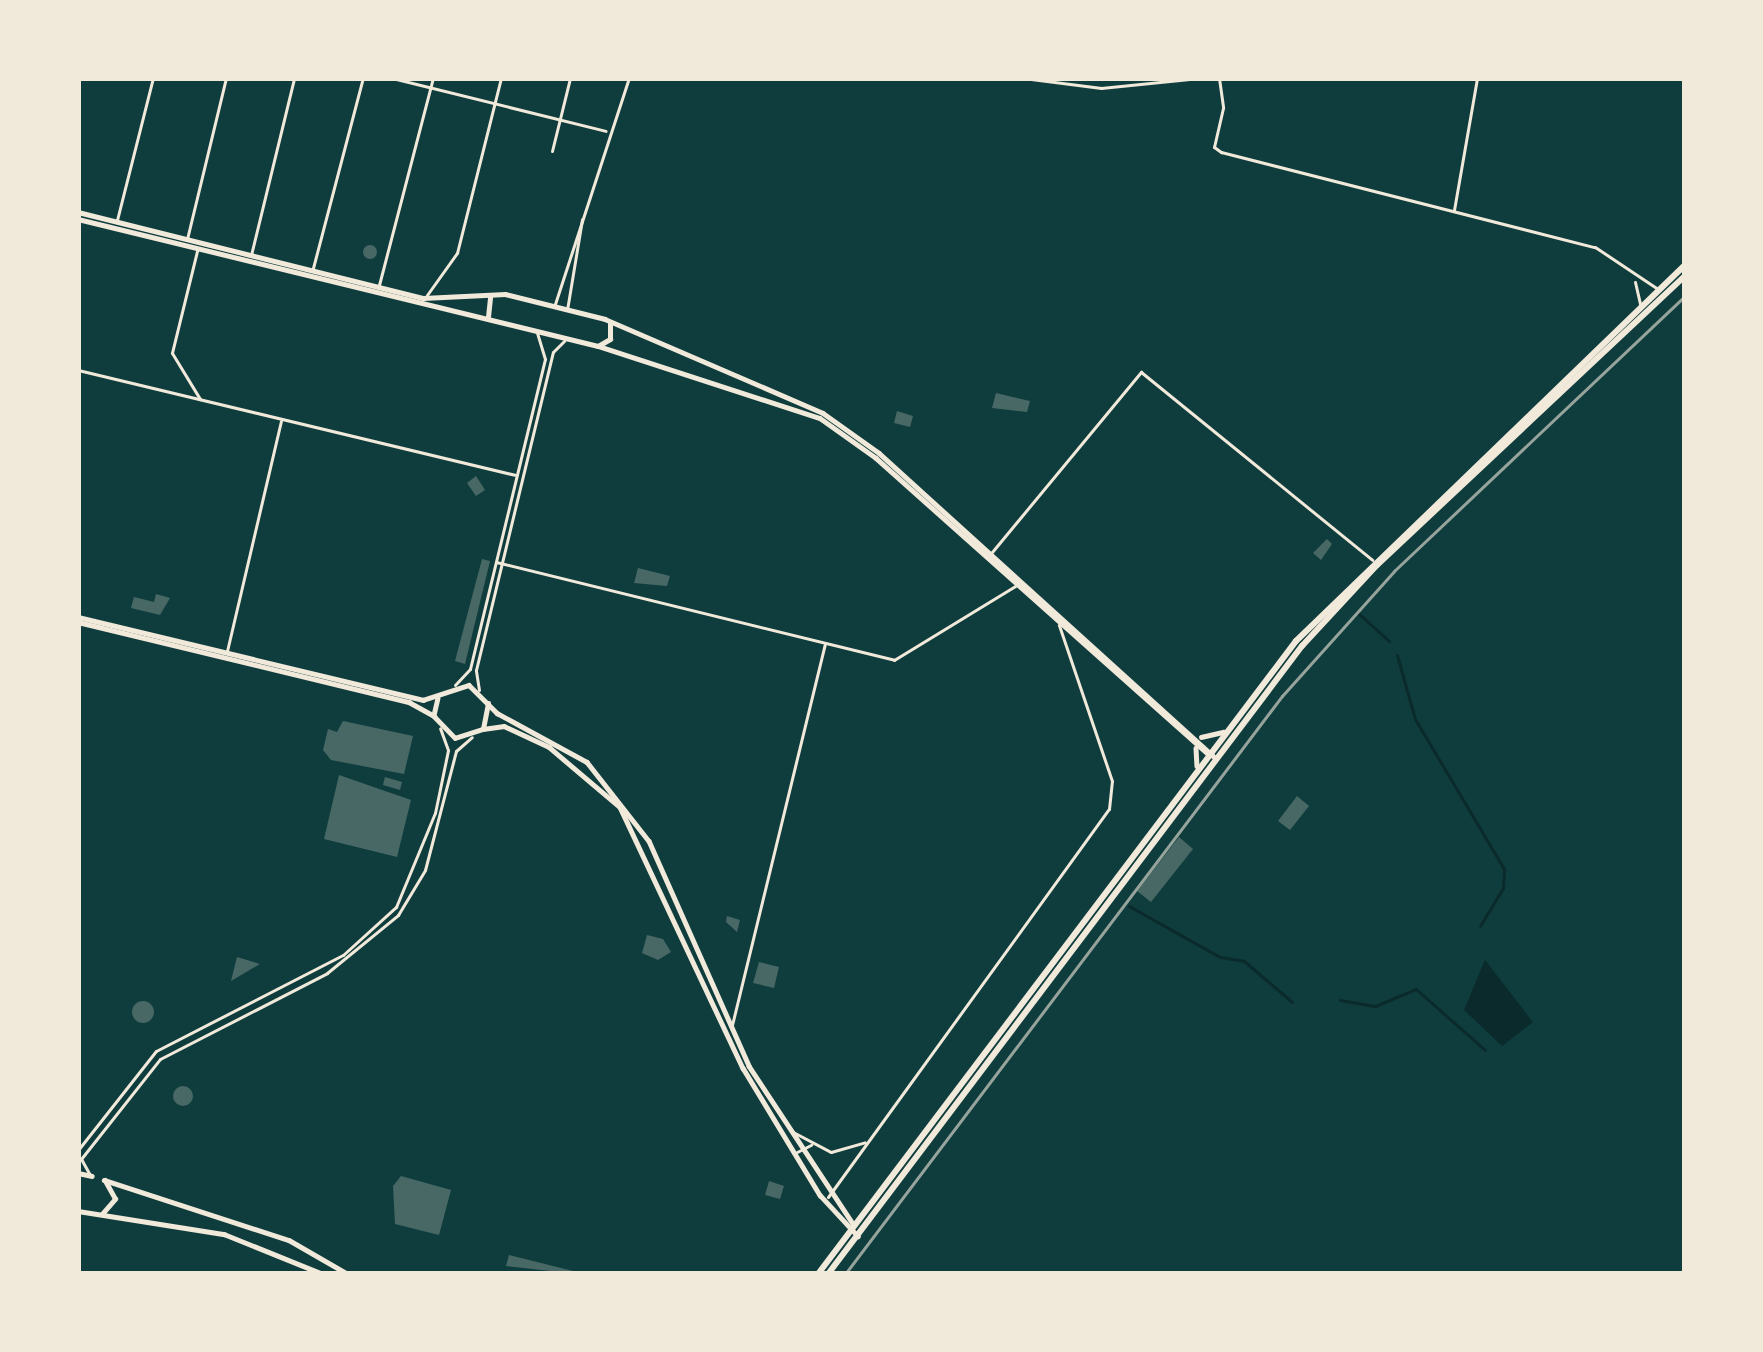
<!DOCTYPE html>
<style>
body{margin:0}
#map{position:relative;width:1763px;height:1352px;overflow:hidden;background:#0f3d3e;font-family:"IBM Plex Sans",sans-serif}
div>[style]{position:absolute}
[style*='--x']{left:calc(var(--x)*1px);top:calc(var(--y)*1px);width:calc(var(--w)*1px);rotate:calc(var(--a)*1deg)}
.water>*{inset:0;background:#0a2a2b}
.stream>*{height:3px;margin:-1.5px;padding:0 1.5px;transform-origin:1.5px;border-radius:1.5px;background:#0a2a2b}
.building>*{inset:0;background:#486865}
.round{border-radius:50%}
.minor>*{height:3px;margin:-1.5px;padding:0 1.5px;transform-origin:1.5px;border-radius:1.5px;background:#f1e9da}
.tertiary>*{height:3px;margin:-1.5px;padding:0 1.5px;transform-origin:1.5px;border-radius:1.5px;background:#f1e9da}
.secondary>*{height:4.5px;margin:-2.25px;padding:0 2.25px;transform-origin:2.25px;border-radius:2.25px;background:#f1e9da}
.primary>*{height:4.5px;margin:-2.25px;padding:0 2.25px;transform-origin:2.25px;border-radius:2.25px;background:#f1e9da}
.trunk>*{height:6px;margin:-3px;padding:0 3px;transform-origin:3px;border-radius:3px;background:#f1e9da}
.rail>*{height:3px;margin:-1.5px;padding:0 1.5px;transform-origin:1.5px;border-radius:1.5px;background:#97a49c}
span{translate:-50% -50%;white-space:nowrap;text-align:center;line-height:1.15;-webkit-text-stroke:10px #f1e9da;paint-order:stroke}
.frame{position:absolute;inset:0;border:81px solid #f1e9da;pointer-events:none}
</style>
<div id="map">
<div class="water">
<i style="clip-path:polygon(1485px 960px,1533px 1022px,1502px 1046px,1464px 1010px)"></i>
</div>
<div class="stream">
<i style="--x:1358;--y:613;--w:42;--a:42.1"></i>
<i style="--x:1397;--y:655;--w:66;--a:74.3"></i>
<i style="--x:1415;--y:719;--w:174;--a:59.3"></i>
<i style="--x:1504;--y:869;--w:19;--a:93"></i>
<i style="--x:1503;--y:888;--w:44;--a:121.2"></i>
<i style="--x:1129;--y:906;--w:104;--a:29.3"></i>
<i style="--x:1220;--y:957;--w:24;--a:9"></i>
<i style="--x:1244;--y:961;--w:63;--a:40.5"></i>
<i style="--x:1340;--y:1000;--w:36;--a:10"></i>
<i style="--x:1375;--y:1006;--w:44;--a:-22.5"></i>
<i style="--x:1416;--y:989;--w:92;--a:41.5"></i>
</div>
<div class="building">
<i class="round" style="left:363px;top:245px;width:14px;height:14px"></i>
<i style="clip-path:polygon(996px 393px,1030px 401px,1027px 412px,992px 408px)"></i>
<i style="clip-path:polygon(897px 411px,913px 416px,910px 427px,894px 423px)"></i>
<i style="clip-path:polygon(476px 476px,485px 490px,476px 496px,467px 483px)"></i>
<i style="clip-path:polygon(1327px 539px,1332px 544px,1321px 560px,1313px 553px)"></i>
<i style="clip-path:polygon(482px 559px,490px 561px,465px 664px,455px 661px)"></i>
<i style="clip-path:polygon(638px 568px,670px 576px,667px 586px,634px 583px)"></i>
<i style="clip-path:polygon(156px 594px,170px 598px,160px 615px,131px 608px,134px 597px,154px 602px)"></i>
<i style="clip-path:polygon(343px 721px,413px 736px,404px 774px,331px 760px,323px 750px,328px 729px,337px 732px)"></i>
<i style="clip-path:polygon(339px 775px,411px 800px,397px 857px,324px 839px)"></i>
<i style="clip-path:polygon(385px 777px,402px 782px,400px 790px,383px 785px)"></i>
<i style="clip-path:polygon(1297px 796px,1309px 806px,1290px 830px,1278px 821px)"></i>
<i style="clip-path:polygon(1179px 837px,1193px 849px,1151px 902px,1137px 891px)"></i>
<i style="clip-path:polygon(727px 916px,740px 920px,737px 932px,726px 922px)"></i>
<i style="clip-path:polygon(647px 935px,663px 939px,671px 952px,658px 960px,642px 953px)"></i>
<i style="clip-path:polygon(237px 957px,260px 964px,231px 981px)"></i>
<i style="clip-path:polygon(759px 962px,779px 967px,774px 988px,753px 983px)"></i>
<i class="round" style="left:132px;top:1001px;width:22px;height:22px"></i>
<i class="round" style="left:173px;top:1086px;width:20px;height:20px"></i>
<i style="clip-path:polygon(401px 1176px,451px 1190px,439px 1235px,395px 1224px,393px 1186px)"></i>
<i style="clip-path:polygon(769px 1181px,784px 1186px,780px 1199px,765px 1195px)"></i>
<i style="clip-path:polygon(509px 1255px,577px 1272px,577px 1274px,506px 1266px)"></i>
</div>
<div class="minor">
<i style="--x:392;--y:78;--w:220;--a:13.9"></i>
<i style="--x:552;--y:151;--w:75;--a:-76.1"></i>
<i style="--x:1454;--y:210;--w:134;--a:-80.1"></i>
<i style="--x:187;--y:239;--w:166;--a:-76.4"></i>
<i style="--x:197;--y:251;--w:105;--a:103.8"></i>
<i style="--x:172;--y:353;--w:54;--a:58.7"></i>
<i style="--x:251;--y:255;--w:182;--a:-76.3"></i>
<i style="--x:313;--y:268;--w:196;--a:-75.3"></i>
<i style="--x:379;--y:285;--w:214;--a:-75.4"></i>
<i style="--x:427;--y:295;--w:52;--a:-54.5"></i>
<i style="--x:457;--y:253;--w:180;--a:-75.9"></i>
<i style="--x:78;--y:370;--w:449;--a:13.5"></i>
<i style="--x:992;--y:552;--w:234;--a:-50.4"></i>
<i style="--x:1141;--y:372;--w:298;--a:39.1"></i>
<i style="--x:496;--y:562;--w:410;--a:13.8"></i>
<i style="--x:894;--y:660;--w:142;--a:-31.4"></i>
<i style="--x:227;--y:651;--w:236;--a:-76.8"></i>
<i style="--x:732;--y:1025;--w:392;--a:-76.3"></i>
</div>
<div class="tertiary">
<i style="--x:1023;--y:78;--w:79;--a:7.3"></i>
<i style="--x:1101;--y:88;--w:99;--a:-5.8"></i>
<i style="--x:1219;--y:78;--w:30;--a:82"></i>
<i style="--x:1223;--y:108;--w:40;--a:103"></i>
<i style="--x:1214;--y:147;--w:9;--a:36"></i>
<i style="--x:1221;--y:152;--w:386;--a:14.3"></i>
<i style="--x:1595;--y:247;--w:76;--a:33.7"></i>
<i style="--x:117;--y:220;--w:146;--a:-75.8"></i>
<i style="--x:1635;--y:282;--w:26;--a:77"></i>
<i style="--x:555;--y:304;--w:238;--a:-71.9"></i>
<i style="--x:567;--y:310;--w:92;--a:-80.6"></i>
<i style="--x:455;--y:685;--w:22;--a:-47"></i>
<i style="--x:470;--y:669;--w:319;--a:-76.4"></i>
<i style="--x:545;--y:359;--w:27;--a:-107"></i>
<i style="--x:479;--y:690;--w:20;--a:-99"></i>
<i style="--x:476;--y:670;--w:327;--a:-76.4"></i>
<i style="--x:553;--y:352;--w:16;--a:-45"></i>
<i style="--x:793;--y:1132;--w:43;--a:27.8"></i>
<i style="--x:831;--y:1152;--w:35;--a:-16"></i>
<i style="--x:78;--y:1150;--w:126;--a:-51.8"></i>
<i style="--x:156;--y:1051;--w:210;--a:-27.2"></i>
<i style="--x:343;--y:955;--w:72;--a:-42.2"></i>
<i style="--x:396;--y:907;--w:102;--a:-67.5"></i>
<i style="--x:435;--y:813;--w:64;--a:-78.3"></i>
<i style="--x:448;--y:750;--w:23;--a:-110"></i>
<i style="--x:797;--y:1152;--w:16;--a:-27"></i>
<i style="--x:90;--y:1175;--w:18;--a:-119"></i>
<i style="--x:81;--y:1159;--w:127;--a:-51.7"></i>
<i style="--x:160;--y:1059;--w:188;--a:-27.2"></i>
<i style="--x:327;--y:973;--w:92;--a:-39.2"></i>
<i style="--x:398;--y:915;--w:52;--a:-59"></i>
<i style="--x:425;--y:870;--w:123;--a:-75.4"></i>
<i style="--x:456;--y:751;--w:21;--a:-41"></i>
<i style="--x:828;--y:1197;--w:479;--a:-54.1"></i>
<i style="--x:1109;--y:809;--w:28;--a:-84"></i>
<i style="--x:1112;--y:781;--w:165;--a:-108.8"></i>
</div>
<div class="secondary">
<i style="--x:78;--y:212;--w:356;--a:14"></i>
<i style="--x:423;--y:298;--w:82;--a:-2.8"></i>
<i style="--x:505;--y:294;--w:103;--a:14"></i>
<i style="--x:605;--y:319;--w:237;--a:23.3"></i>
<i style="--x:823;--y:413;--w:69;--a:35.5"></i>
<i style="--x:879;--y:453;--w:452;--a:42.2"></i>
<i style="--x:78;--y:219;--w:535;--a:13.72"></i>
<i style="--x:598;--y:346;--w:233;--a:18"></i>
<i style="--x:820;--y:418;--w:69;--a:35.5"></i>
<i style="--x:876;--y:458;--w:446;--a:41.7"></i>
<i style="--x:488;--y:317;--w:20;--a:-84"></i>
<i style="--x:598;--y:346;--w:14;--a:-30"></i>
<i style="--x:610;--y:339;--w:15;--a:-90"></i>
<i style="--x:78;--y:617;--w:355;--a:13.5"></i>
<i style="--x:423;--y:700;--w:48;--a:-18.1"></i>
<i style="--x:469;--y:685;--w:40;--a:45"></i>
<i style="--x:497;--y:713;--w:102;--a:28.6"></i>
<i style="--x:587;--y:762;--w:100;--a:51.9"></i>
<i style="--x:649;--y:841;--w:246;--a:66"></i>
<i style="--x:749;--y:1066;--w:189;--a:56.6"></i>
<i style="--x:78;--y:622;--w:341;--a:13.6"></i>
<i style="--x:409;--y:702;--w:29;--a:29"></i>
<i style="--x:438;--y:698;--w:18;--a:103"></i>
<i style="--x:434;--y:716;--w:30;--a:46"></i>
<i style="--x:455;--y:738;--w:29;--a:-18"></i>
<i style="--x:483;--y:729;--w:26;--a:-79"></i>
<i style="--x:483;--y:729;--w:21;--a:-8"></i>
<i style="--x:504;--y:726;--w:50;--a:25"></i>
<i style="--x:549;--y:747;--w:93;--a:40.2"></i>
<i style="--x:620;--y:807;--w:289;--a:64.8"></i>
<i style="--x:743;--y:1068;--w:149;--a:58.8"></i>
<i style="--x:820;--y:1195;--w:56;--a:47.2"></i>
<i style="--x:1201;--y:737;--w:23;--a:-13"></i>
<i style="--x:1196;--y:748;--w:18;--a:87"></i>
</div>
<div class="primary">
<i style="--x:78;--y:1173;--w:14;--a:12"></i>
<i style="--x:104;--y:1180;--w:194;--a:18"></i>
<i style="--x:289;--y:1240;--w:68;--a:30"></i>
<i style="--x:78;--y:1211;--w:148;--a:9"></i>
<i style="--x:224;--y:1234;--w:107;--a:22"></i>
<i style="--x:102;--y:1214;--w:20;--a:-49"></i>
<i style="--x:115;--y:1199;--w:21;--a:-119"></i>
</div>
<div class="trunk">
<i style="--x:818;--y:1274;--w:793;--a:-52.94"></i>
<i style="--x:1296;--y:641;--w:541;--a:-44.03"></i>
<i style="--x:828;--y:1274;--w:787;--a:-52.96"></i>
<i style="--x:1302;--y:646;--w:110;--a:-47.2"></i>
<i style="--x:1377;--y:565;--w:422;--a:-43.2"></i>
</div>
<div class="rail">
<i style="--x:845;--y:1274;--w:725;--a:-52.91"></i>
<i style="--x:1282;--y:696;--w:168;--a:-48.1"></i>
<i style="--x:1394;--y:571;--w:400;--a:-43.4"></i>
</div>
<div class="frame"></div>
</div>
